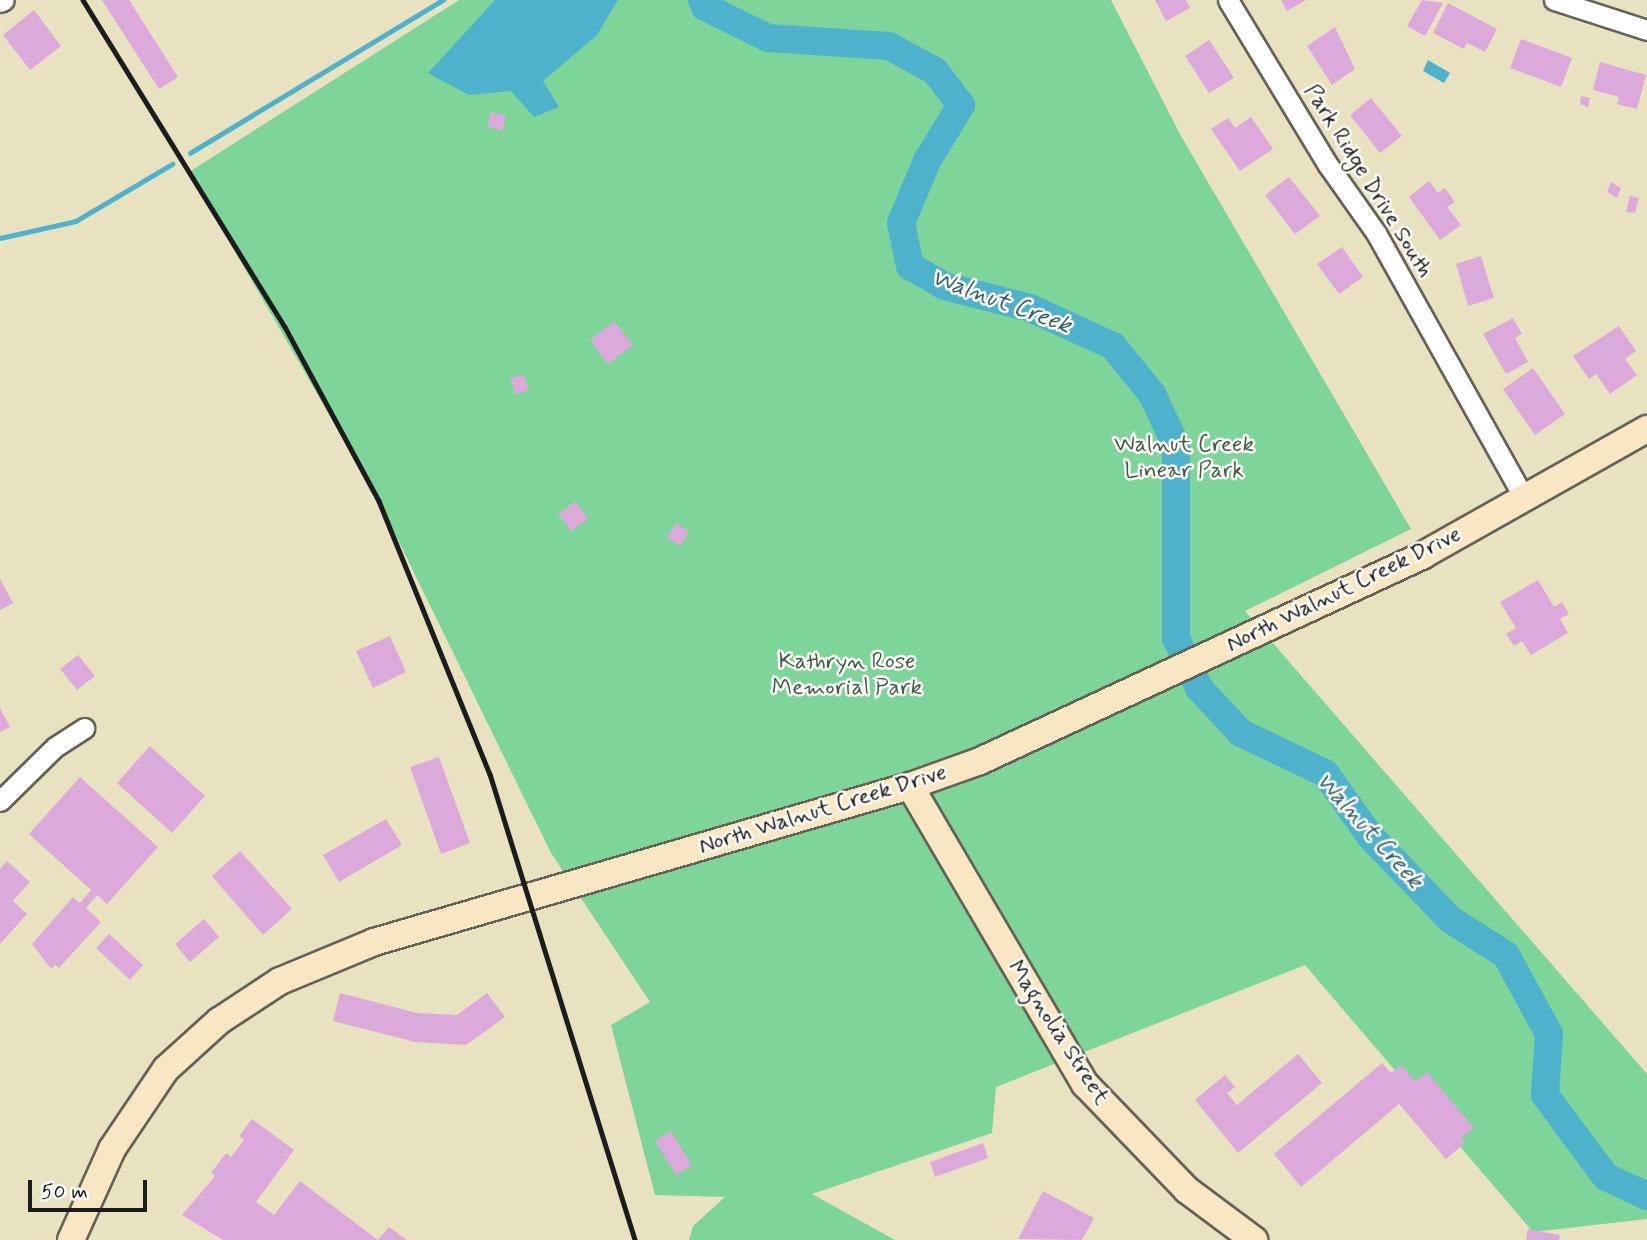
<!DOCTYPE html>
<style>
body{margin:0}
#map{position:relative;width:1647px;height:1240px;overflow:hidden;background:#e9e2c1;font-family:Mynerve,sans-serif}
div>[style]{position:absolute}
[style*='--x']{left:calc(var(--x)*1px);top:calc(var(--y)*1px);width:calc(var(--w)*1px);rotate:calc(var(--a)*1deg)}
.green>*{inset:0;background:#7ed599}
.water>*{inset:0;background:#4eb2cd}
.stream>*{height:4.5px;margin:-2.25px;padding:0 2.25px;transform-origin:2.25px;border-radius:2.25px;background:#4eb2cd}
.river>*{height:28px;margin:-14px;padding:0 14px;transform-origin:14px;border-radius:14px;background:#4eb2cd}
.building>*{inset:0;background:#dbaadb}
.roads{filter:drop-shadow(2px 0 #646156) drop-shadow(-2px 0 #646156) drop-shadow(0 2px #646156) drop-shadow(0 -2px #646156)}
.street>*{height:19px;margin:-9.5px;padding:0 9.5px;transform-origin:9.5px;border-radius:9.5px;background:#fff}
.secondary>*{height:26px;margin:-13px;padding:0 13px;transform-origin:13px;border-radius:13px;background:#f9e7c3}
.rail>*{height:4.5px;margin:-2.25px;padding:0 2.25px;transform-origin:2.25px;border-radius:2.25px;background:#1c1c1c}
span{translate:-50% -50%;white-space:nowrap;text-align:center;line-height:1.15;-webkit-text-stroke:5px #fdfcf7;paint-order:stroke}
.street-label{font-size:23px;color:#1c1c1c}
.park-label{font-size:23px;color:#3e5d48}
.water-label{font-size:24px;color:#32606c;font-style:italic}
.scale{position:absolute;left:28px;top:1180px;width:119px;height:32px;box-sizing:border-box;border:4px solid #1c1c1c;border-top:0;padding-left:9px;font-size:21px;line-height:24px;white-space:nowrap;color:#1c1c1c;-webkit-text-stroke:5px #fdfcf7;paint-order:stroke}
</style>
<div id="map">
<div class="green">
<i style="clip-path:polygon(459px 0,1111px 0,1181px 136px,1411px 529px,1245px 611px,1647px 1074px,1647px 1219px,1533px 1232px,1305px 965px,996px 1087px,992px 1133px,812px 1194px,895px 1240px,689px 1240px,693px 1226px,725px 1197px,655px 1195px,611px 1025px,650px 1002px,551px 853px,379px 501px,189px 172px)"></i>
</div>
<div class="water">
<i style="clip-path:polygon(495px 0,618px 0,597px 35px,543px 81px,559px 107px,534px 117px,511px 91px,469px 95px,428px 73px)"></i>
<i style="clip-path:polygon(1428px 60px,1450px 73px,1444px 83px,1423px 71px)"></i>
</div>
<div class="stream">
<i style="--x:190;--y:153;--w:296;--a:-31.2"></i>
<i style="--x:0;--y:238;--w:78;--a:-12.6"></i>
<i style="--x:76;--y:221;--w:112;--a:-30.7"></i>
</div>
<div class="river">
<i style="--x:702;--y:0;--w:8;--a:67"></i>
<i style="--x:705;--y:7;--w:70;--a:26.2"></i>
<i style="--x:768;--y:38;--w:121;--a:3.8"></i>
<i style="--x:889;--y:46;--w:52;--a:28.5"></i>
<i style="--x:935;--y:71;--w:43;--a:52.6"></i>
<i style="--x:961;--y:105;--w:66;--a:121.3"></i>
<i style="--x:927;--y:161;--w:67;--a:112.8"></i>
<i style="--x:901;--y:223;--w:44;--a:78.2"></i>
<i style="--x:910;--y:266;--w:39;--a:30"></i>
<i style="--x:944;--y:286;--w:89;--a:14.3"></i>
<i style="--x:1030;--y:308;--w:91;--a:24.6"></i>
<i style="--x:1113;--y:346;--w:62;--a:50.9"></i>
<i style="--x:1152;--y:394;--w:56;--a:64.8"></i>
<i style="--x:1176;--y:445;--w:193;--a:90"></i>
<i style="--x:1176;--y:638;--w:55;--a:65.3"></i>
<i style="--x:1199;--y:688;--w:62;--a:47"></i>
<i style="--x:1241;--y:733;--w:93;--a:25.5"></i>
<i style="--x:1325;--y:773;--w:79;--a:54.3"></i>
<i style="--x:1371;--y:837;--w:115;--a:46.1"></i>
<i style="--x:1451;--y:920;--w:65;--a:32.5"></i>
<i style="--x:1506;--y:955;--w:90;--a:61.4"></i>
<i style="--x:1549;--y:1034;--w:61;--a:93.8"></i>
<i style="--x:1545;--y:1095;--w:102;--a:53.4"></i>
<i style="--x:1606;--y:1177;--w:45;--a:24.9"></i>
</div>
<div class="building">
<i style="clip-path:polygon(102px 0,129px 0,178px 77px,159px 89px)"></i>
<i style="clip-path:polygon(1155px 0,1186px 0,1190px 8px,1166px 21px)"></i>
<i style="clip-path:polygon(1281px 0,1306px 0,1287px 11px)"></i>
<i style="clip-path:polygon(1422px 0,1443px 3px,1425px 36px,1407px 26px)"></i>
<i style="clip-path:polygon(1448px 3px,1497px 29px,1485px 52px,1467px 43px,1464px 49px,1433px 33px)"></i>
<i style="clip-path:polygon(34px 10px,61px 46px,30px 70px,3px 35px)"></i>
<i style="clip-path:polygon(1335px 27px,1355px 69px,1332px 85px,1307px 46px)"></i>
<i style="clip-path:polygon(1521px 39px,1572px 58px,1561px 87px,1510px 68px)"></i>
<i style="clip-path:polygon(1209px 40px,1234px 78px,1209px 93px,1185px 56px)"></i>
<i style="clip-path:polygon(1600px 62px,1646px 75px,1637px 109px,1617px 104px,1619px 97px,1593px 90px)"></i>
<i style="clip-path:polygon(1581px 96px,1590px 98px,1588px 107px,1580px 104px)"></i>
<i style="clip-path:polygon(1371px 98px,1402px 136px,1380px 153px,1350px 115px)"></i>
<i style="clip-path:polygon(491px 112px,506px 116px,502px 131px,487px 126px)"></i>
<i style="clip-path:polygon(1251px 117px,1273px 149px,1240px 171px,1211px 129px,1228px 118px,1235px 128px)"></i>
<i style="clip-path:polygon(1289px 177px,1320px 216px,1295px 234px,1265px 195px)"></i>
<i style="clip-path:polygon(1429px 181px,1438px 193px,1445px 188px,1455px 202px,1447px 207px,1461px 225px,1440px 240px,1409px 197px)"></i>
<i style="clip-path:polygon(1611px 182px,1621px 188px,1617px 198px,1607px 192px)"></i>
<i style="clip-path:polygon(1630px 196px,1639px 198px,1635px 213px,1626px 212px)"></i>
<i style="clip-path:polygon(1342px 247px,1363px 277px,1339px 294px,1317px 264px)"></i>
<i style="clip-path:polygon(1481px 256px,1494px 298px,1468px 306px,1456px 264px)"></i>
<i style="clip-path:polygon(1513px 318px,1522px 334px,1515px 338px,1528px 362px,1506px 374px,1483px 334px)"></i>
<i style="clip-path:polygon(614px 321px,633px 345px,608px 364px,590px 340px)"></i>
<i style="clip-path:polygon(1619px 326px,1636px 351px,1625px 359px,1637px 375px,1610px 394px,1596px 374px,1589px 379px,1573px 356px)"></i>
<i style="clip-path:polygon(1533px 368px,1565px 414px,1535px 435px,1503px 389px)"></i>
<i style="clip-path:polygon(523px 374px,529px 389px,516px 395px,510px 379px)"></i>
<i style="clip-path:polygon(576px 501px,588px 519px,571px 531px,558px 514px)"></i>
<i style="clip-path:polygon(676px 523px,689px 531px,681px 546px,667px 538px)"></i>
<i style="clip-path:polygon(0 579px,13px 603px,0 610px)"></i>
<i style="clip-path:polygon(1538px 580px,1554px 607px,1562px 602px,1569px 614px,1560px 619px,1568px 633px,1531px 655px,1522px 641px,1514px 646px,1506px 634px,1516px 628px,1500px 602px)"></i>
<i style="clip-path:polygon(390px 636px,406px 672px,373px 688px,356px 651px)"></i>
<i style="clip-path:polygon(78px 655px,95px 676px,77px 690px,60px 669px)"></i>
<i style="clip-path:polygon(0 708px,10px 727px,0 732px)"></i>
<i style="clip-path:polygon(150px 746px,205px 796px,172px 833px,117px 783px)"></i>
<i style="clip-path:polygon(439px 757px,470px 843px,441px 854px,410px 767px)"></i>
<i style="clip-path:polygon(80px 777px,158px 847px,107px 904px,97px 895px,86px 908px,101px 922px,59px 968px,55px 965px,51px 969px,32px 944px,73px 897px,80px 903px,91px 890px,29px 834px)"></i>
<i style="clip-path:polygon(386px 819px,402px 845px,339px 882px,323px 855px)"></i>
<i style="clip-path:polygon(240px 851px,292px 909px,263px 935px,212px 876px)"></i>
<i style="clip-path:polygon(7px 861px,30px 882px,13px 901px,27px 914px,0 944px,0 869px)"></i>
<i style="clip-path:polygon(204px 919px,219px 937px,190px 962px,175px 944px)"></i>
<i style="clip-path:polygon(109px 934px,143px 965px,130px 980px,96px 948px)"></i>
<i style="clip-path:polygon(340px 993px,417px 1013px,457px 1015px,487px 993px,505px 1017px,466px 1045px,415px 1042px,333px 1021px)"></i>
<i style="clip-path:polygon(1298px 1054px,1322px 1083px,1238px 1153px,1195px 1100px,1225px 1075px,1235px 1087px,1227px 1093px,1237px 1105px)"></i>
<i style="clip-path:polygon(1382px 1063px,1391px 1073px,1401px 1065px,1415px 1081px,1427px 1072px,1474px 1128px,1461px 1138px,1465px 1143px,1446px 1159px,1399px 1104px,1301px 1187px,1274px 1154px)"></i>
<i style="clip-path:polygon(252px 1119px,294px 1150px,256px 1202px,274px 1215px,300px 1181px,378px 1240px,223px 1240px,182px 1215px,215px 1176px,211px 1173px,226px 1153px,231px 1157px,244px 1140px,239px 1136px)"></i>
<i style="clip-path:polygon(671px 1131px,692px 1166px,676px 1175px,655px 1141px)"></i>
<i style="clip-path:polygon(983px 1143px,988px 1158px,935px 1177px,930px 1162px)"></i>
<i style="clip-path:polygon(1043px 1191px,1094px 1218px,1082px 1240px,1018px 1239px)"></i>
<i style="clip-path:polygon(389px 1227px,407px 1240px,378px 1240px)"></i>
<i style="clip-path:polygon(1528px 1229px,1560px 1235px,1559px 1240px,1526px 1240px)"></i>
</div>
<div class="roads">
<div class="street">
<i style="--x:1228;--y:0;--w:193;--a:58.8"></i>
<i style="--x:1328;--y:165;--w:83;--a:54.8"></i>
<i style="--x:1376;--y:233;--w:306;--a:60.8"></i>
<i style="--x:1554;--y:0;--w:98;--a:17.9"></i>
<i style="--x:0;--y:2;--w:4;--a:-27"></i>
<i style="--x:0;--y:801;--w:77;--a:-44.5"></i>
<i style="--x:55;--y:747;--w:35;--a:-33"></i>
</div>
<div class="secondary">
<i style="--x:910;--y:786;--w:346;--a:59.6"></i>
<i style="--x:1085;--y:1084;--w:147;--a:46.1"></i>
<i style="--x:1187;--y:1190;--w:84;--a:36.7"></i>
<i style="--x:71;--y:1240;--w:100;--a:-65.7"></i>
<i style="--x:112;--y:1149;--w:97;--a:-56"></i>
<i style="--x:166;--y:1069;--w:72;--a:-42.2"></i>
<i style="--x:219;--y:1021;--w:73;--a:-33.3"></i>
<i style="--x:280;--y:981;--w:102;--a:-22.5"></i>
<i style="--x:374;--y:942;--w:558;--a:-16.23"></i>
<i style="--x:910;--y:786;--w:74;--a:-19.7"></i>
<i style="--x:980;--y:761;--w:489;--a:-24.9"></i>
<i style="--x:1423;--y:555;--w:257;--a:-29.4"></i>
</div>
</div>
<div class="rail">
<i style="--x:83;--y:0;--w:384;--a:58.3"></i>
<i style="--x:285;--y:327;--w:198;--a:61.6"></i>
<i style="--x:379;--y:501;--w:295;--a:67.9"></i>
<i style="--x:490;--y:774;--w:488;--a:72.7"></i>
</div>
<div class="street-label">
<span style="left:1368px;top:181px;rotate:58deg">Park Ridge Drive South</span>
<span style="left:1344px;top:590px;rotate:-26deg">North Walnut Creek Drive</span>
<span style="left:823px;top:810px;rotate:-17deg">North Walnut Creek Drive</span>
<span style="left:1058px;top:1033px;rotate:57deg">Magnolia Street</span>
</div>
<div class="park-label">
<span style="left:1184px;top:458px">Walnut Creek<br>Linear Park</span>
<span style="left:847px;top:675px">Kathryn Rose<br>Memorial Park</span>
</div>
<div class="water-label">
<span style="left:1001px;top:302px;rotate:20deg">Walnut Creek</span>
<span style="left:1369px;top:831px;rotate:48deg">Walnut Creek</span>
</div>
<div class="scale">50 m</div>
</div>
